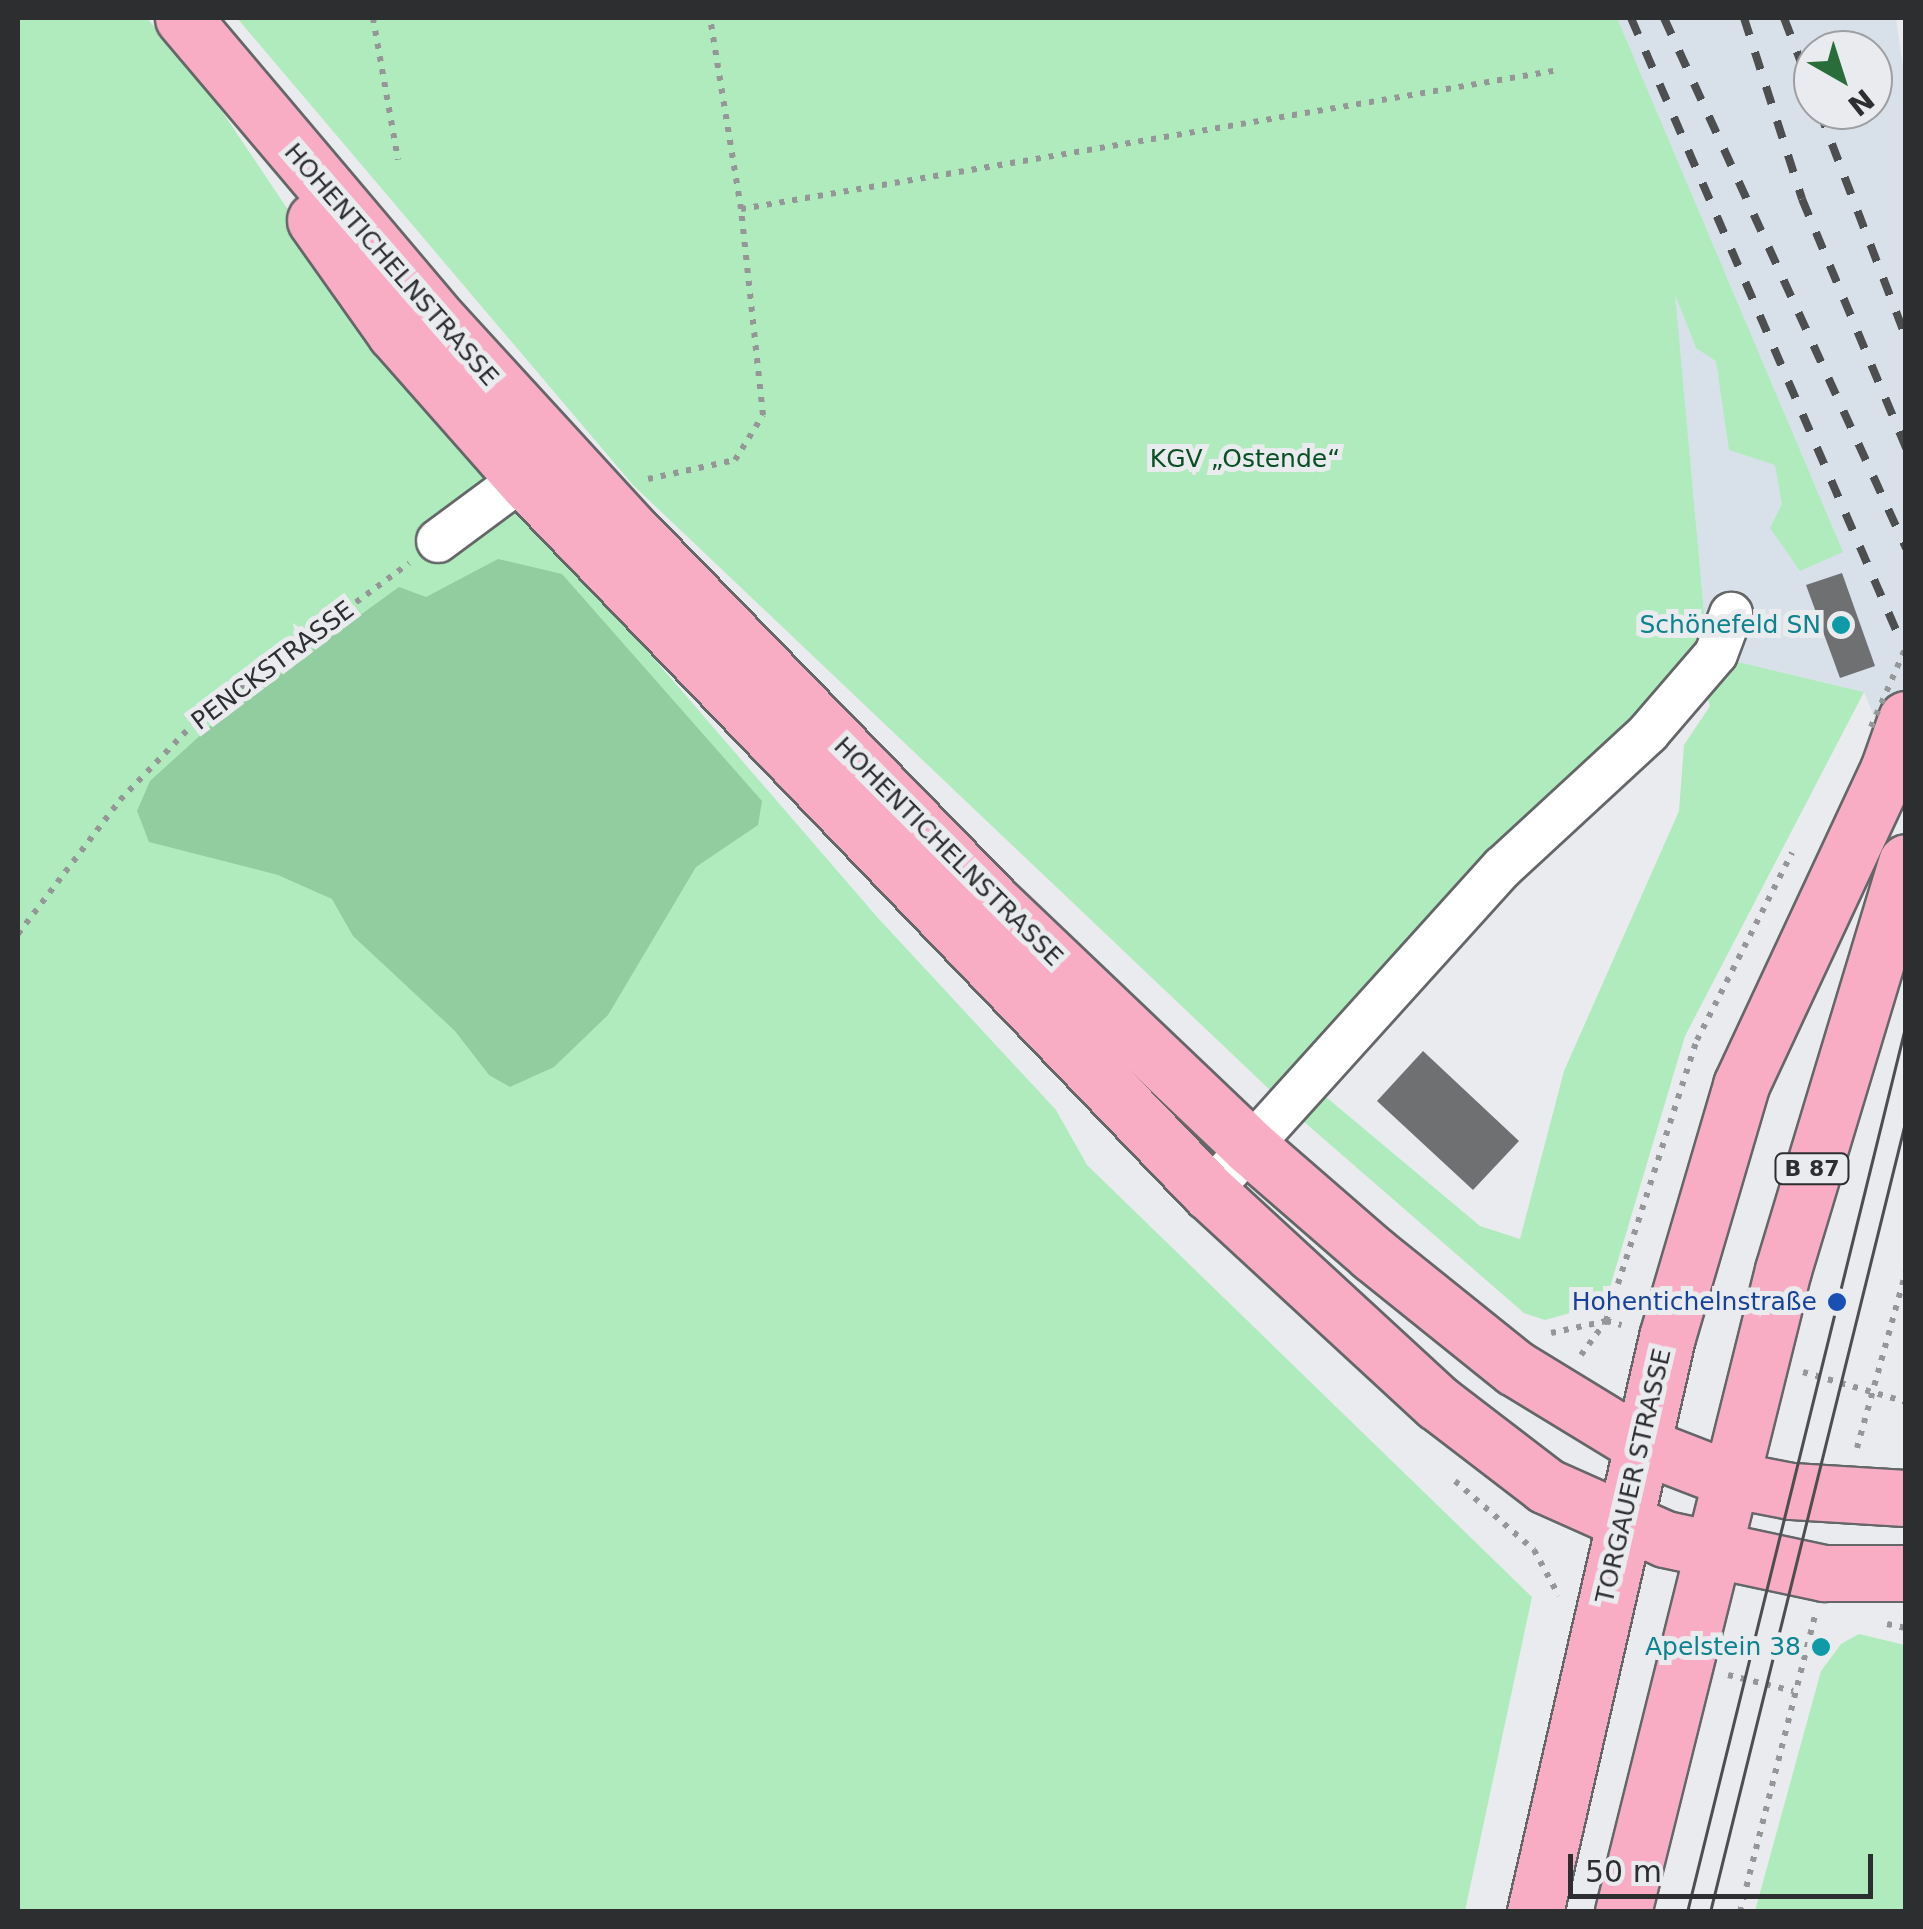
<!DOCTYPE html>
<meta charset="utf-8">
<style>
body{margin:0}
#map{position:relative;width:1923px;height:1929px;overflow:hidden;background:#e9ebee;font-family:"DejaVu Sans",sans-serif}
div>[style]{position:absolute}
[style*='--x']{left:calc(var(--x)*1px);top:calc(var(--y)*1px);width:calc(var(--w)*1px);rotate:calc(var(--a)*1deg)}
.built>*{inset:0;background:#d8e1e9}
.green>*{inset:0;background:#afebbc}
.forest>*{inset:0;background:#91cd9e}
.building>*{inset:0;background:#6e7072}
.path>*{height:6px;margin-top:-3px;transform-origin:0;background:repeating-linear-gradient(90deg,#949698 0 5px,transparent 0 13px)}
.roads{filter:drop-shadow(2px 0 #646668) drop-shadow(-2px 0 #646668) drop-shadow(0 2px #646668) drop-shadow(0 -2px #646668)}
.minor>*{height:42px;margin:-21px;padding:0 21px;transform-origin:21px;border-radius:21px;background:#fff}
.major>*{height:55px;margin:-27.5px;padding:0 27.5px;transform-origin:27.5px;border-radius:27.5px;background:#f9adc5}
.tram>*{height:2.5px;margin:-1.25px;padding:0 1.25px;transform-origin:1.25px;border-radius:1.25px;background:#4d4e50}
.rail>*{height:8px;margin-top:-4px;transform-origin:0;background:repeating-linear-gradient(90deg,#4d4e50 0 18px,transparent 0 36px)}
.path-bridge>*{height:6px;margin-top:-3px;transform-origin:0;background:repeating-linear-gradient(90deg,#949698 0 5px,transparent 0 13px)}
.dots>*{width:28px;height:28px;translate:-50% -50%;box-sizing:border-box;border:5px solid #e9ebee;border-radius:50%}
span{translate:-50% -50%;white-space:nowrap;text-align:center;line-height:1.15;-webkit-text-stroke:10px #e9ebee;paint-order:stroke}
.shield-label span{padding:2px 8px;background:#e9ebee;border:2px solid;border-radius:8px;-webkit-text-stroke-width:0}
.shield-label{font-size:22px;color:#2d2e2f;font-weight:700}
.street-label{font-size:25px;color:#2d2e2f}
.park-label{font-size:25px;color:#084f24}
.culture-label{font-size:25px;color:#0d838f}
.right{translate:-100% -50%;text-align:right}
.transit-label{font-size:25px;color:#164399}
.frame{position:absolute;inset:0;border:20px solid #2d2e2f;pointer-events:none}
.north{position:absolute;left:1793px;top:30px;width:100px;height:100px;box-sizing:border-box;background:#e9ebee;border:2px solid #9e9fa2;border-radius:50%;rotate:141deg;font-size:28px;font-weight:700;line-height:40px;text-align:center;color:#2d2e2f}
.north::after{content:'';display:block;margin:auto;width:35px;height:45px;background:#296e3a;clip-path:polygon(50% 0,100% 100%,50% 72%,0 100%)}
.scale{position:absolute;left:1568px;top:1854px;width:305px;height:45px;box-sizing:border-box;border:5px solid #2d2e2f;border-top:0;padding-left:12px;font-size:30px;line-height:35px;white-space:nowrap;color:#2d2e2f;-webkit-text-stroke:8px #e9ebee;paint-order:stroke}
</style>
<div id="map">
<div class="built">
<i style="clip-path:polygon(evenodd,1572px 18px,1896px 18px,1906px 89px,1905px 792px,1864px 692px,1730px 660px,1707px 645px,1674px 289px,1572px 18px,1813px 50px,1873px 50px,1873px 110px,1813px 110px,1813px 50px)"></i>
</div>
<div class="green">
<i style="clip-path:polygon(18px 18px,147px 18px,213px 98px,364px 323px,878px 918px,1056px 1110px,1087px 1165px,1532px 1597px,1465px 1911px,18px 1911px)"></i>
<i style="clip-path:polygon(237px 18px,1617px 18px,1843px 552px,1800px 571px,1770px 528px,1782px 504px,1775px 465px,1729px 450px,1716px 361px,1696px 348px,1675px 294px,1707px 645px,1270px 1090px,633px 485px)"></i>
<i style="clip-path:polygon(1730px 660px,1864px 692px,1685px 1036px,1610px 1287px,1596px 1306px,1545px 1320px,1524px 1313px,1302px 1120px,1320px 1092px,1480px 1226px,1520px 1239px,1564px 1071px,1679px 811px,1684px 745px,1710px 706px,1704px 687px)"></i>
<i style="clip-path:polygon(1859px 1634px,1905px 1645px,1905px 1911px,1755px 1911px,1821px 1671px,1841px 1644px)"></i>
</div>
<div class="forest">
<i style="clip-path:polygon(498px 559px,562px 574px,762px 801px,758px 825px,696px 867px,608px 1015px,554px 1067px,510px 1087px,489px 1075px,455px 1031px,353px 936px,332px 899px,278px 875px,149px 842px,137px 811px,150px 781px,226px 712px,399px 587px,426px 597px)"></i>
</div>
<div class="building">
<i style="clip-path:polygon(1842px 573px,1875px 666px,1840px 678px,1806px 585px)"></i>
<i style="clip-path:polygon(1423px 1051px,1519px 1141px,1473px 1190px,1377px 1101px)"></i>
</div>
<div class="path">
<i style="--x:373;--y:18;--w:144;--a:80"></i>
<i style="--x:741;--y:209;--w:824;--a:-9.65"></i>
<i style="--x:648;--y:479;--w:89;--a:-12.3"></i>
<i style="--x:735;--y:460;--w:53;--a:-58.1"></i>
<i style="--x:763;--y:415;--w:207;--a:-96.1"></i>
<i style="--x:741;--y:209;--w:193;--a:-99.2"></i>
<i style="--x:18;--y:934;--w:168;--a:-52.7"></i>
<i style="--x:120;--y:800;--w:114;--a:-46.1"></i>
<i style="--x:199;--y:718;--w:261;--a:-36.4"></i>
<i style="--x:1551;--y:1333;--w:56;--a:-12.3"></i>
<i style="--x:1606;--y:1321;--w:16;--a:15"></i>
<i style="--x:1581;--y:1355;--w:42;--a:-53.7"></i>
<i style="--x:1606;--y:1321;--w:295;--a:-72.1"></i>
<i style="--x:1697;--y:1040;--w:210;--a:-63.1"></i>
<i style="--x:1803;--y:1372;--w:107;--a:16.2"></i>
<i style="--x:1857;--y:1448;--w:184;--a:-74.5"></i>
<i style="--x:1455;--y:1481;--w:105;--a:41.1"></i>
<i style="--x:1534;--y:1550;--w:52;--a:61.5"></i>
<i style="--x:1887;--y:1624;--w:19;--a:12"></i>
<i style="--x:1728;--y:1675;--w:67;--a:13.8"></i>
<i style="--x:1740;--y:1912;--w:306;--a:-75.8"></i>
</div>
<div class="roads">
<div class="minor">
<i style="--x:438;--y:541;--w:106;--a:-36.5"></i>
<i style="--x:1209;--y:1192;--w:438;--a:-47.9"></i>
<i style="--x:1503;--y:867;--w:197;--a:-42.7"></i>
<i style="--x:1648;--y:733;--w:104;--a:-49.3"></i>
<i style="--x:1716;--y:654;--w:43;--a:-69.4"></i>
</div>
<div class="major">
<i style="--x:183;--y:18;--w:401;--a:49.8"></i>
<i style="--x:442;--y:324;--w:277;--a:47.5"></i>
<i style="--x:629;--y:528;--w:525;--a:45.77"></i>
<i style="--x:995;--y:904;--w:352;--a:43.6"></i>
<i style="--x:1250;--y:1147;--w:163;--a:41"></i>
<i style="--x:1373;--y:1254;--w:182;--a:38.8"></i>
<i style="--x:1515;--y:1368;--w:148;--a:31.4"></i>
<i style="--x:1641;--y:1445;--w:94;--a:21.1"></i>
<i style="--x:1729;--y:1479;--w:63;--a:11"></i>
<i style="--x:1791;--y:1491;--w:115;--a:3.5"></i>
<i style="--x:315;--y:220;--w:138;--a:54.7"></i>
<i style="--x:395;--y:333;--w:193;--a:48.6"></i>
<i style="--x:523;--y:478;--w:990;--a:46.15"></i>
<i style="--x:1209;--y:1192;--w:311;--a:42.7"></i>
<i style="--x:1438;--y:1403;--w:136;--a:37.5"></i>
<i style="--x:1546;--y:1486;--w:130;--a:24"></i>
<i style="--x:1665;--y:1539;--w:163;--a:12.1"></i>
<i style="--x:1824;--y:1573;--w:82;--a:0"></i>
<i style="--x:1535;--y:1912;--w:590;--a:-77.07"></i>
<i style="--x:1667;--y:1337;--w:263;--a:-73.6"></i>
<i style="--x:1741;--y:1085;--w:348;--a:-65"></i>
<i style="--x:1888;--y:770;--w:54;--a:-70.6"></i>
<i style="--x:1623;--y:1912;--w:662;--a:-76.01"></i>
<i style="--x:1783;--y:1270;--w:426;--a:-73.2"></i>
</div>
</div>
<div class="tram">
<i style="--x:1687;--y:1912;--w:915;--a:-76.15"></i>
<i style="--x:1710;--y:1912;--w:817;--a:-76.12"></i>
</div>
<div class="rail">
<i style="--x:1631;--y:18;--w:675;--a:66.59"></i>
<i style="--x:1664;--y:18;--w:583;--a:65.46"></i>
<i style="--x:1744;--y:18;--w:190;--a:72.2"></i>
<i style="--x:1802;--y:199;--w:270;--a:67.3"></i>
<i style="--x:1784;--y:18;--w:81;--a:69.1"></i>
<i style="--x:1819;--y:110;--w:244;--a:69.1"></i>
</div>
<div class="path-bridge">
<i style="--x:1871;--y:727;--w:87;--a:-66.4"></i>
</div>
<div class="dots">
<i style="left:1841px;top:625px;background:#0f9aa8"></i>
<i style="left:1837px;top:1302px;background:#1a4fb4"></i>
<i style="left:1821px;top:1647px;background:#0f9aa8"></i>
</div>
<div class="shield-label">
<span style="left:1812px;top:1169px">B 87</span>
</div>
<div class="street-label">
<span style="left:391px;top:265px;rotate:49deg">HOHENTICHELNSTRASSE</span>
<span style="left:273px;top:666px;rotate:-37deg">PENCKSTRASSE</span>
<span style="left:948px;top:852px;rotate:45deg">HOHENTICHELNSTRASSE</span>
<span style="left:1634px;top:1476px;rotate:-77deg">TORGAUER STRASSE</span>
</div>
<div class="park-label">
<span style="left:1245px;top:459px">KGV „Ostende“</span>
</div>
<div class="culture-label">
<span class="right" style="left:1821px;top:625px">Schönefeld SN</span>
<span class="right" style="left:1801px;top:1647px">Apelstein 38</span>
</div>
<div class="transit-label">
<span class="right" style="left:1817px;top:1302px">Hohentichelnstraße</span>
</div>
<div class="frame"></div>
<div class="north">N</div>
<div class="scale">50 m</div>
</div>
